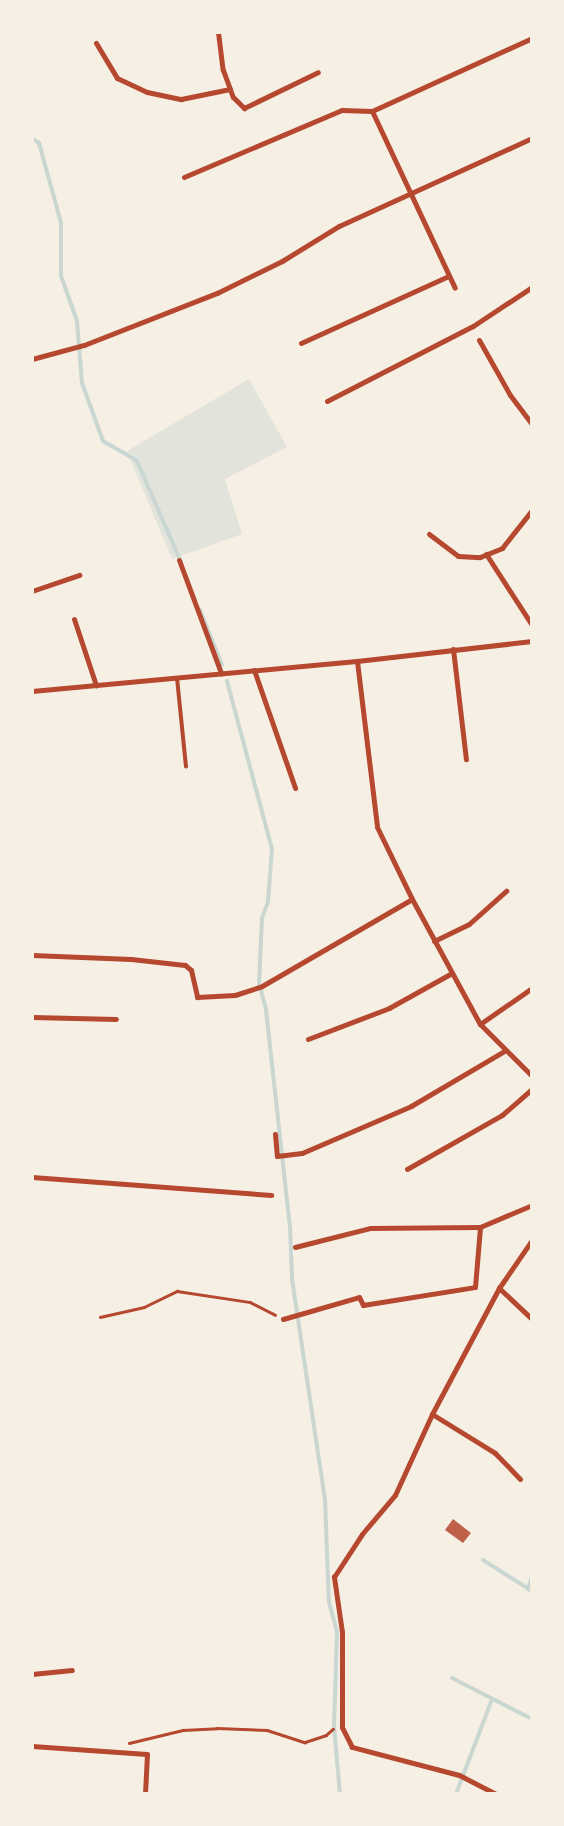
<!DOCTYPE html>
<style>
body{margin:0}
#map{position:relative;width:564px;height:1826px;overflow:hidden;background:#f6efe4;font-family:"Crimson Pro",serif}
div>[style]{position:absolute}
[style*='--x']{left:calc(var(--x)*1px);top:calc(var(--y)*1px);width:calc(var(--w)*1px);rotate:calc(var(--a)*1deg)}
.green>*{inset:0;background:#e2e4dc}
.stream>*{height:4px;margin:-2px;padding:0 2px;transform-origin:2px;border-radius:2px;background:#c9d6d2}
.building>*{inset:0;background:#bf614a}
.path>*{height:2.5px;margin:-1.25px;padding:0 1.25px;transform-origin:1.25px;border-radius:1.25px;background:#b5482f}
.service>*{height:4px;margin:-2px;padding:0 2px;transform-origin:2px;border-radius:2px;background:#b5482f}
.minor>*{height:5px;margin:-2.5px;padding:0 2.5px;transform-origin:2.5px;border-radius:2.5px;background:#b5482f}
span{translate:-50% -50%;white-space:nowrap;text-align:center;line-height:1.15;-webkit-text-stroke:4px #f6efe4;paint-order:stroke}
.frame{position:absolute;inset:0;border:34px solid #f6efe4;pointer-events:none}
</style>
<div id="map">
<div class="green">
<i style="clip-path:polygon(249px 379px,287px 447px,225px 479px,242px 534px,172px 559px,127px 451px)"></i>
</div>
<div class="stream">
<i style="--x:32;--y:138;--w:9;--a:36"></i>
<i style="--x:39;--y:143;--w:83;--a:74.6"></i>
<i style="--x:61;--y:223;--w:53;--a:90"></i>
<i style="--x:61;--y:276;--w:48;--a:70.4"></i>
<i style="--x:77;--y:321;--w:62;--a:85.4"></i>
<i style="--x:82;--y:383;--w:62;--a:70.1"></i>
<i style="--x:103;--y:441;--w:39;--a:30"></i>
<i style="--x:137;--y:461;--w:110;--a:66.5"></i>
<i style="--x:200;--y:610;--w:59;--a:68.2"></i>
<i style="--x:227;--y:681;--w:174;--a:75"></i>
<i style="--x:272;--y:849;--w:53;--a:94.3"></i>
<i style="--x:268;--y:902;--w:17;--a:111"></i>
<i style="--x:262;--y:918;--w:65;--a:92.6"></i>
<i style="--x:259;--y:983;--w:28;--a:75"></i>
<i style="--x:266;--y:1010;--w:217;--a:83.7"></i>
<i style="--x:290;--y:1226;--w:53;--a:87.8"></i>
<i style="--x:292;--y:1279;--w:223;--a:81.5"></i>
<i style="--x:325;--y:1500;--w:102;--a:87.8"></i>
<i style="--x:329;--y:1602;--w:31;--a:75"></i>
<i style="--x:337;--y:1632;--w:94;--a:91.8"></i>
<i style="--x:334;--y:1726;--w:68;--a:85"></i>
<i style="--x:483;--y:1560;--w:58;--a:32.3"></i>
<i style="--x:528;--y:1589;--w:14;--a:-73"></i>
<i style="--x:452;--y:1678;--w:90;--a:27.1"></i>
<i style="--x:456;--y:1794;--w:102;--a:-69.2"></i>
</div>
<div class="building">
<i style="clip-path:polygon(453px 1519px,471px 1533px,463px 1543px,445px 1530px)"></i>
</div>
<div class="path">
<i style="--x:100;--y:1317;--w:45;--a:-12.8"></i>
<i style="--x:144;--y:1307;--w:37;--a:-26"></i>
<i style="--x:177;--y:1291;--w:74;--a:8.6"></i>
<i style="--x:250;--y:1302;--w:28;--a:27"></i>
<i style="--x:129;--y:1743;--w:56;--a:-13.5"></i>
<i style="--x:183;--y:1730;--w:34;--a:-3"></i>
<i style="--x:217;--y:1728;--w:50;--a:2.3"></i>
<i style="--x:267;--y:1730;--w:40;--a:18"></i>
<i style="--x:305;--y:1742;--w:22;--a:-18"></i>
<i style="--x:326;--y:1735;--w:9;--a:-41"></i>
</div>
<div class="service">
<i style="--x:177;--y:678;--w:89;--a:84.2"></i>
</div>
<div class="minor">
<i style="--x:218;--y:32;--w:38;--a:83"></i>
<i style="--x:223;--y:70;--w:29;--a:70"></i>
<i style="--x:233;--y:97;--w:16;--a:45"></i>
<i style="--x:244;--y:108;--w:82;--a:-25.9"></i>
<i style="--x:96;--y:43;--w:41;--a:59"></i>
<i style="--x:117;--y:78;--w:33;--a:25"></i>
<i style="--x:147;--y:92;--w:35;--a:12"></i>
<i style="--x:181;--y:99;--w:50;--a:-11.5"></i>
<i style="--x:372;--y:111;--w:195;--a:64.9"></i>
<i style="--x:184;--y:177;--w:172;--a:-23"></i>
<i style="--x:342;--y:110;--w:30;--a:2"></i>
<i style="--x:372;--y:111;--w:176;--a:-24.5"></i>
<i style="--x:479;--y:340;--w:63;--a:60.6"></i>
<i style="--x:510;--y:395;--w:36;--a:53"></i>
<i style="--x:301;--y:343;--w:162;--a:-24.4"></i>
<i style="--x:32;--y:359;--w:54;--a:-15.1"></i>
<i style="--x:84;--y:345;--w:143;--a:-21.4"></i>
<i style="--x:217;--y:293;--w:72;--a:-26.2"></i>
<i style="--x:282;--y:261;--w:67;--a:-31.6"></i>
<i style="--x:339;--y:226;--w:212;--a:-24.5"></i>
<i style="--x:327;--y:401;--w:164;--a:-27.2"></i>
<i style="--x:473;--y:326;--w:71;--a:-33.5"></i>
<i style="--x:429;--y:534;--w:36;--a:37"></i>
<i style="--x:458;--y:556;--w:22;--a:3"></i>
<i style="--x:480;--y:557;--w:24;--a:-22"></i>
<i style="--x:502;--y:548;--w:48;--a:-51.7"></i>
<i style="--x:486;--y:554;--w:85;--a:57.1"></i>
<i style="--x:179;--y:560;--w:121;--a:69.6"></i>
<i style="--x:32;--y:591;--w:50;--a:-18.8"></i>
<i style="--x:74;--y:619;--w:70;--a:71.6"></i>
<i style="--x:453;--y:649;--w:111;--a:83.3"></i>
<i style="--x:357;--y:661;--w:167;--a:83.1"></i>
<i style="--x:377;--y:827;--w:80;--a:64.1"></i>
<i style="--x:412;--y:899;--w:142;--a:61.5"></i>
<i style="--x:480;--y:1024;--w:74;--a:45"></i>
<i style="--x:254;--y:670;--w:125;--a:70.8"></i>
<i style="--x:32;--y:691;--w:326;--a:-5.3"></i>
<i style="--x:357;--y:661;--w:176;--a:-6.5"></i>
<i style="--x:434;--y:941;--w:39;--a:-26"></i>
<i style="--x:469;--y:924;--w:50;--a:-41.7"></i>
<i style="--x:32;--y:955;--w:99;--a:2.3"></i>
<i style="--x:131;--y:959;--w:54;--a:6.3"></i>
<i style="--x:185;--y:965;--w:8;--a:40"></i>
<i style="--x:191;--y:970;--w:28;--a:77"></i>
<i style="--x:197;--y:997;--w:38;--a:-3"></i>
<i style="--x:235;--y:995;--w:28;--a:-18"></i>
<i style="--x:262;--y:986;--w:173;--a:-30.1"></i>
<i style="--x:32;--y:1017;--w:84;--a:1.4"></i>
<i style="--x:480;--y:1024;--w:63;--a:-34.7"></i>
<i style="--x:308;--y:1039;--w:87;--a:-20.9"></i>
<i style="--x:389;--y:1008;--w:72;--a:-29.1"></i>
<i style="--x:275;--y:1134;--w:22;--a:85"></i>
<i style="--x:277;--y:1156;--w:25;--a:-7"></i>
<i style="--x:302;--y:1153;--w:119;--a:-23.3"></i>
<i style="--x:411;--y:1106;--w:110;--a:-30.5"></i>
<i style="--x:407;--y:1169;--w:109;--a:-29.6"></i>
<i style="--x:502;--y:1115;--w:40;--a:-41"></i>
<i style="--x:32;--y:1177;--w:240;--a:4.3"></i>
<i style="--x:295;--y:1247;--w:77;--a:-14.2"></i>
<i style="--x:370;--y:1228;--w:110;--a:-0.5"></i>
<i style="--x:480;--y:1227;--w:56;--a:-22.9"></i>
<i style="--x:499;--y:1288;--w:45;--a:43.2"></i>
<i style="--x:283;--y:1319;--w:79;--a:-16.1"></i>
<i style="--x:359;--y:1297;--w:9;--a:63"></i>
<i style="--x:363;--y:1305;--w:113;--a:-9.1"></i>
<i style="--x:475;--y:1287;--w:60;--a:-85.2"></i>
<i style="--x:432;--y:1414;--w:74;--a:31.8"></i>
<i style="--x:495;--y:1453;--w:36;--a:46"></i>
<i style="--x:32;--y:1674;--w:40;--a:-5.7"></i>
<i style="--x:32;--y:1746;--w:115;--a:4"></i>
<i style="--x:147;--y:1754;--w:40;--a:92.9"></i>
<i style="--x:496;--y:1794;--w:42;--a:-152.8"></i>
<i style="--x:459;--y:1775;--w:111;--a:-165.3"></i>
<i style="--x:352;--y:1747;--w:22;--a:-117"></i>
<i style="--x:342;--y:1727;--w:95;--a:-90"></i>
<i style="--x:342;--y:1632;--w:56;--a:-98.3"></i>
<i style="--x:334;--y:1577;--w:51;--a:-56.9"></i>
<i style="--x:362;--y:1534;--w:51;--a:-49.8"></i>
<i style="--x:395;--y:1495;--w:89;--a:-65.4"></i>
<i style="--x:432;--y:1414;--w:143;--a:-62"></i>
<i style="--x:499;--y:1288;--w:58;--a:-55.5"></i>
</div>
<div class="frame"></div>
</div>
